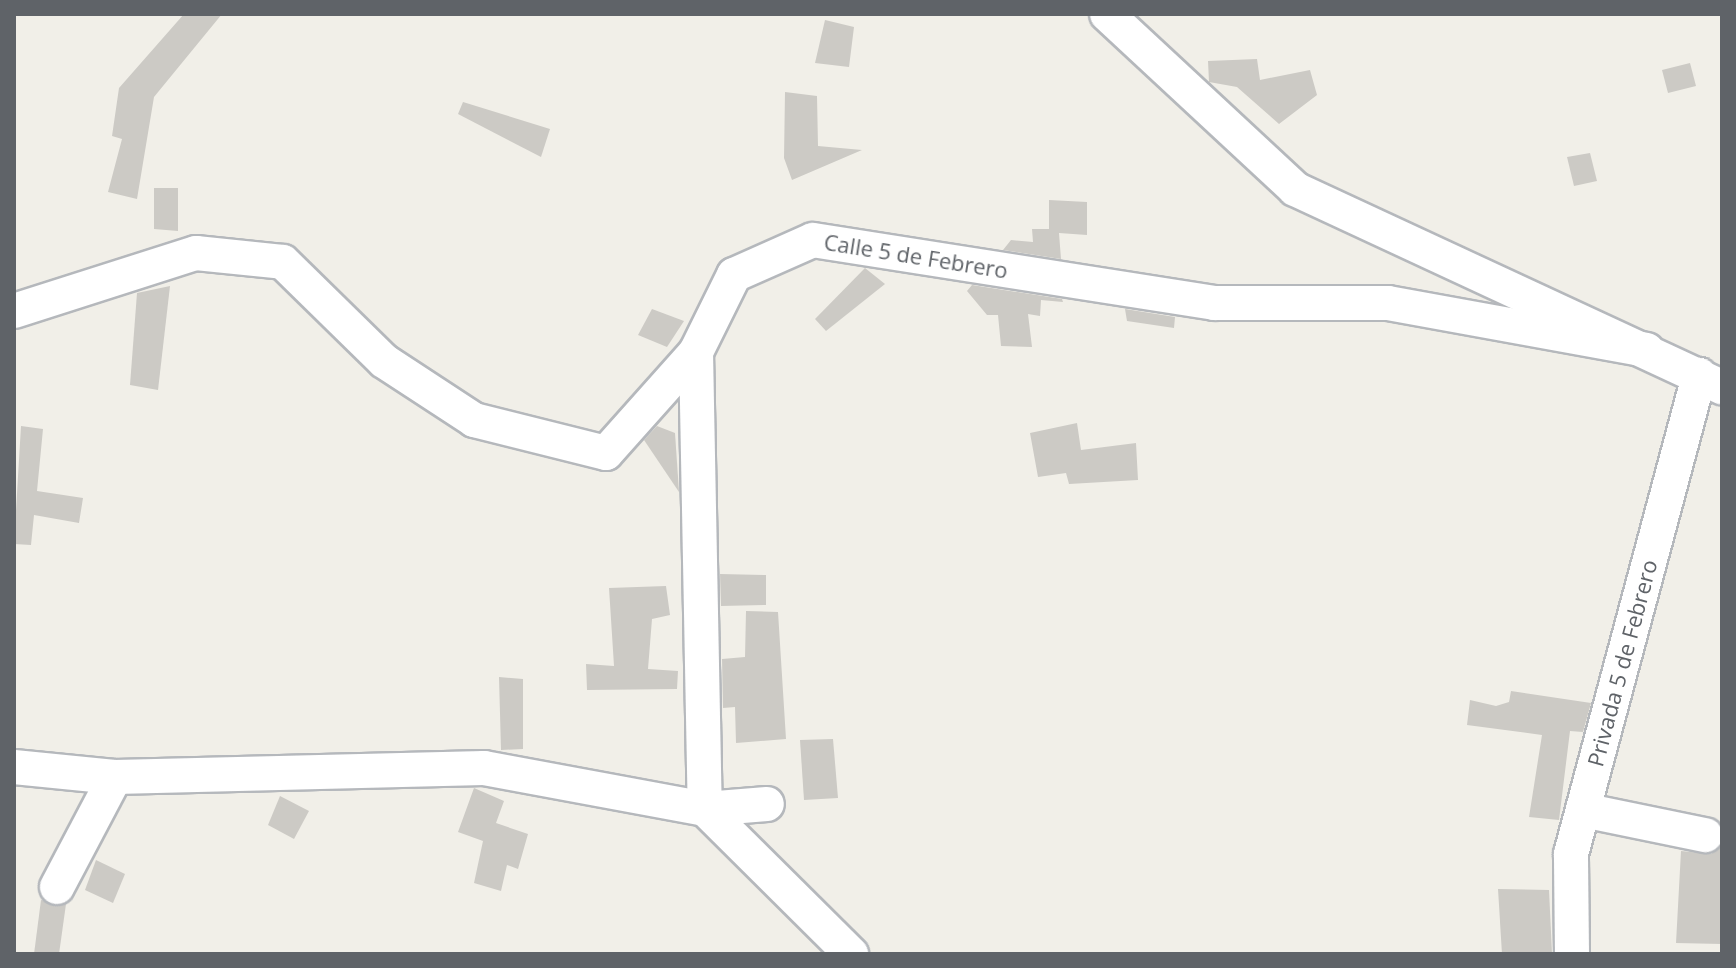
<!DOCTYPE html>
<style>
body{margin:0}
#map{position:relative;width:1736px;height:968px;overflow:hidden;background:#f1efe8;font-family:"Open Sans",sans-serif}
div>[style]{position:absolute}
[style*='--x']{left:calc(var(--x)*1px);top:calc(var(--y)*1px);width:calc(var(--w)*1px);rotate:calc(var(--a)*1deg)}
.building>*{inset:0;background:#cccac5}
.roads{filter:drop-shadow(2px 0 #b5b8bc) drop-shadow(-2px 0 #b5b8bc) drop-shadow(0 2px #b5b8bc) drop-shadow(0 -2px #b5b8bc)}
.minor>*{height:34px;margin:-17px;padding:0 17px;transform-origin:17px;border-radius:17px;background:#fff}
span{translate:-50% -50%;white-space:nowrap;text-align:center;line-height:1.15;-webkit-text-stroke:8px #fff;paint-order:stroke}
.street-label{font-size:22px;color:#5f6368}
.frame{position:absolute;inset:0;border:16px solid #5f6368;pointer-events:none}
</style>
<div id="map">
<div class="building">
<i style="clip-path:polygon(184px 14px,222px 14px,154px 97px,137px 199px,108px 192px,122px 139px,112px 136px,119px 88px)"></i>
<i style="clip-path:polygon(825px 20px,854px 27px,849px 67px,815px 63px)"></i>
<i style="clip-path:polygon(1257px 59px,1260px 80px,1310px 70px,1317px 95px,1279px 124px,1237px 87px,1209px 82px,1208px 61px)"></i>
<i style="clip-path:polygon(1690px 63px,1696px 86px,1668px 93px,1662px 70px)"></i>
<i style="clip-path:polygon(785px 92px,817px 96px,818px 146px,862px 150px,792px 180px,784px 158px)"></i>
<i style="clip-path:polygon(463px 102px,550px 129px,541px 157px,458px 114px)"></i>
<i style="clip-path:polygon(1590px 153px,1597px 181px,1574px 186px,1567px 157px)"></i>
<i style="clip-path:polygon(154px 188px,178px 188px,178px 231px,154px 229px)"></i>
<i style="clip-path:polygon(1049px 200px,1087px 202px,1087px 235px,1059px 233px,1061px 259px,1003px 250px,1011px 240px,1033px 242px,1032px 229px,1049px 229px)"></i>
<i style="clip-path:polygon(865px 268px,885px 284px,826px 331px,815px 319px)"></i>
<i style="clip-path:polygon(972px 285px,1062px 299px,1063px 302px,1041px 300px,1040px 316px,1028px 314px,1032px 347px,1001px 346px,998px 315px,987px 315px,967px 291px)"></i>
<i style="clip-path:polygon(170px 286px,158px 390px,130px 385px,137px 293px)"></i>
<i style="clip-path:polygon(652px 309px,684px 321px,667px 347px,638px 335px)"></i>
<i style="clip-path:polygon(1125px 309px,1175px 317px,1174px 328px,1127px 321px)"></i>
<i style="clip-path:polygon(1077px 423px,1081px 450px,1136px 443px,1138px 480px,1069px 484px,1066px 473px,1038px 477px,1030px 433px)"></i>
<i style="clip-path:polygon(21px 426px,43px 429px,37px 491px,83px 498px,79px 523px,34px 515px,31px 545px,14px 544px)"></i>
<i style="clip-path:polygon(657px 426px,675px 433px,679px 492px,644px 440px)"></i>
<i style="clip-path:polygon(720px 574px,766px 575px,766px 605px,721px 606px)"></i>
<i style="clip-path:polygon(666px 586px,670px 615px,652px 619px,648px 669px,678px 671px,677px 689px,587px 690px,586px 664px,614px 666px,609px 588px)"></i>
<i style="clip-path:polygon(746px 611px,778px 612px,786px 739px,736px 743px,735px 707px,723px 708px,722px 659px,745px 657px)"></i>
<i style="clip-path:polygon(499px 677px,523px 679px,523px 749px,501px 750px)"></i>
<i style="clip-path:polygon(1511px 691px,1591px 703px,1583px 732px,1570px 731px,1559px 820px,1529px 817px,1542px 735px,1467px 725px,1470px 700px,1496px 706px,1509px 702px)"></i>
<i style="clip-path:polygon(833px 739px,838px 798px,804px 800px,800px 740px)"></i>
<i style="clip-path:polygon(474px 788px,504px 801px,496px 823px,528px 834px,518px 869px,507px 865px,501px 891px,474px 883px,483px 841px,458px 832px)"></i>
<i style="clip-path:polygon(280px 796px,309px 811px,294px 839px,268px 825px)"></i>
<i style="clip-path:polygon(1721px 846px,1722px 944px,1676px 943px,1681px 851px,1711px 854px)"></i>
<i style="clip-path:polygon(96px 860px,125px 874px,113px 903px,85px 890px)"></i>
<i style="clip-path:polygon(1498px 889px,1549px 890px,1552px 954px,1502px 954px)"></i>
<i style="clip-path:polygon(41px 900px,66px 904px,59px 954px,34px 954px)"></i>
</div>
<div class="roads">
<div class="minor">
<i style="--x:1107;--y:14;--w:257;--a:42.9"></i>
<i style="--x:1295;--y:189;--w:471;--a:24.9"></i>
<i style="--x:14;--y:311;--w:191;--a:-17.7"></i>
<i style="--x:196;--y:253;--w:87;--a:5.9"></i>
<i style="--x:283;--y:262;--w:141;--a:44.4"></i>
<i style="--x:384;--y:361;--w:108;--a:33.2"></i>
<i style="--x:474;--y:420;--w:136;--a:14"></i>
<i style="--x:606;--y:453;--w:135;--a:-48.3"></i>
<i style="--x:696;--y:352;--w:86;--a:-63.7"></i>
<i style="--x:734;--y:275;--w:86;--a:-23.9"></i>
<i style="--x:813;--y:240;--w:406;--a:8.9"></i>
<i style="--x:1214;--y:303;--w:174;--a:0"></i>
<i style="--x:1388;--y:303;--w:263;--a:10.3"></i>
<i style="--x:696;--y:352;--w:457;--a:88.9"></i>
<i style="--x:705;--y:809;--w:206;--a:44.8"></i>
<i style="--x:14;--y:767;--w:101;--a:5.7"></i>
<i style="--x:115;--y:777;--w:369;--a:-1.4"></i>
<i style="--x:484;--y:768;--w:225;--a:10.5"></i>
<i style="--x:705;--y:809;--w:62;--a:-4.6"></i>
<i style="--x:1583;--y:810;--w:125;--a:11.6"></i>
<i style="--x:57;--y:887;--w:124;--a:-62.2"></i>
<i style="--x:1572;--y:954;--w:100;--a:-90.6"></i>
<i style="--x:1571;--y:854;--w:496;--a:-75"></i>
</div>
</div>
<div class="street-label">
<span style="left:916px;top:256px;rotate:9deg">Calle 5 de Febrero</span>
<span style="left:1622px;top:663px;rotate:-75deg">Privada 5 de Febrero</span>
</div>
<div class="frame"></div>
</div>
